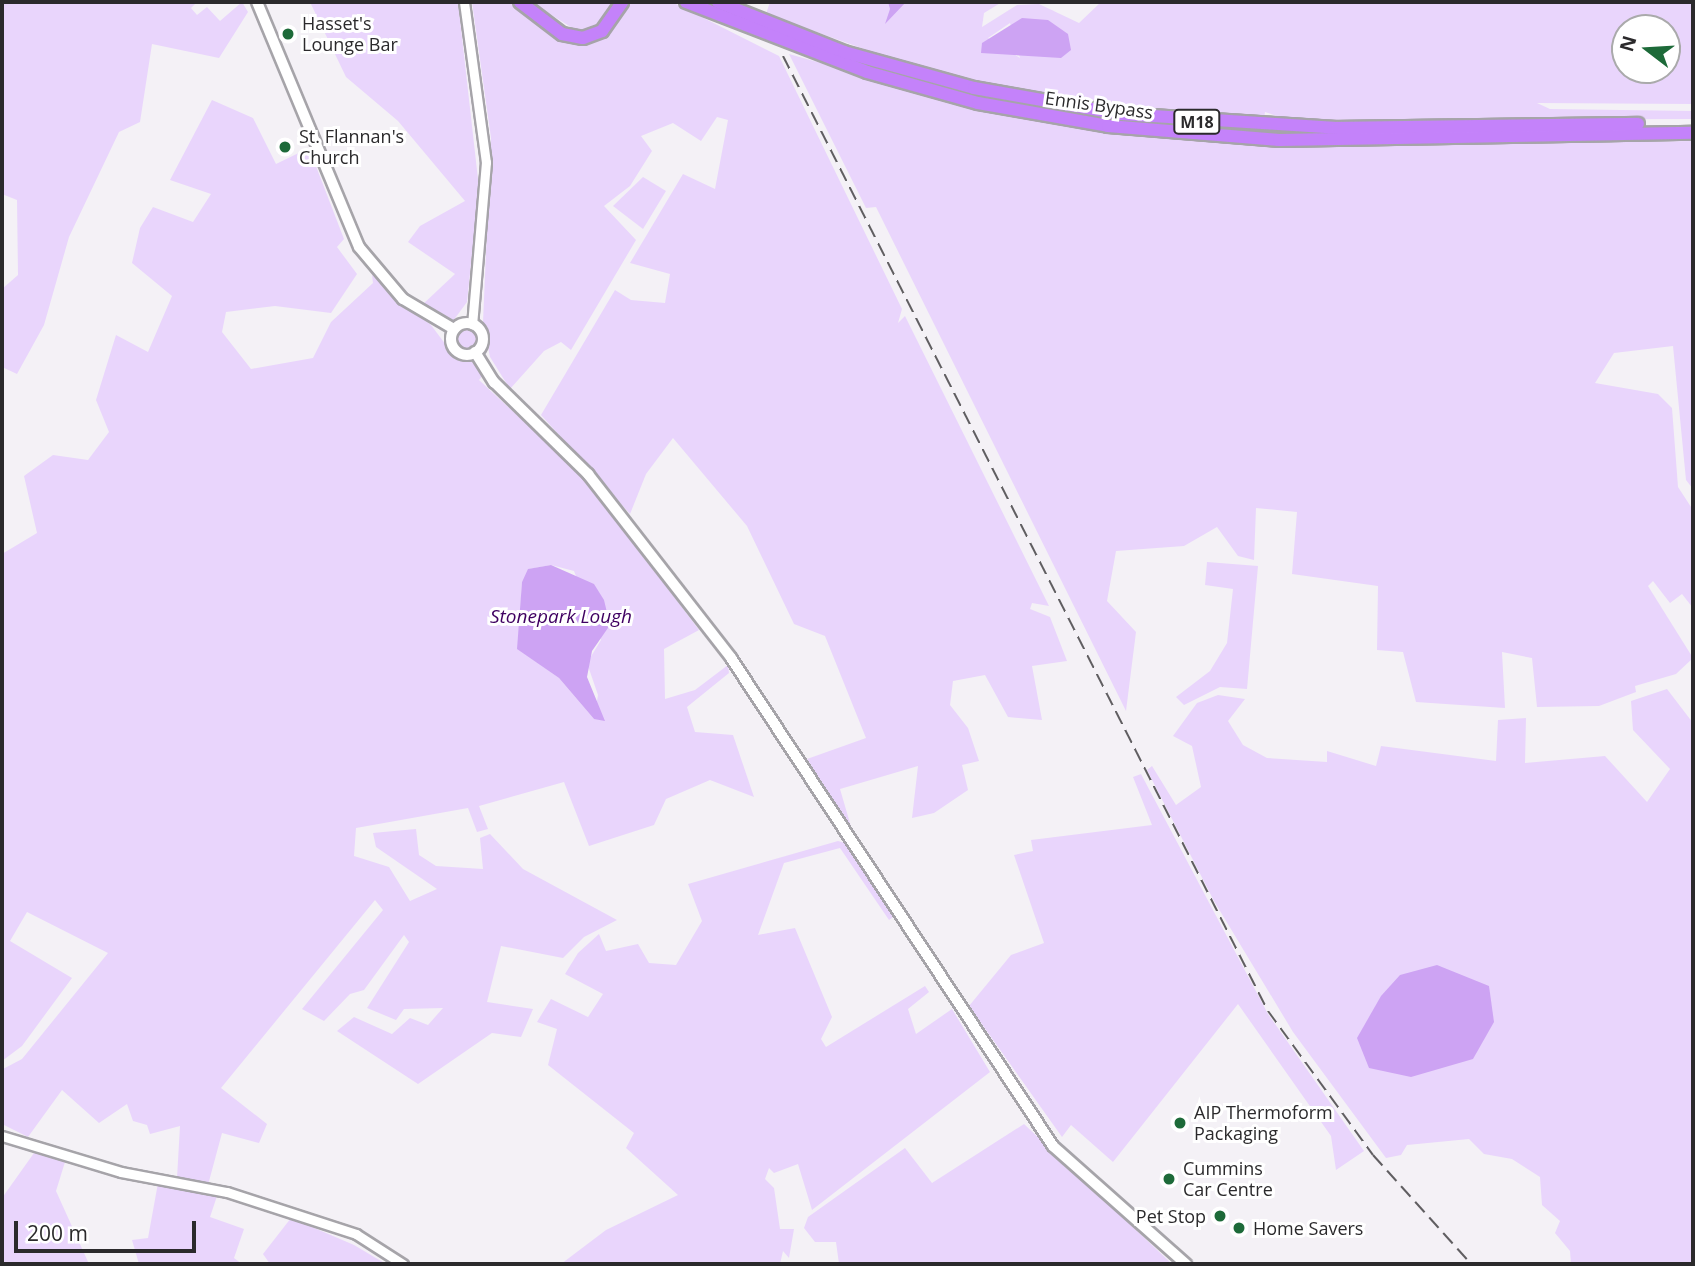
<!DOCTYPE html>
<style>
body{margin:0}
#map{position:relative;width:1695px;height:1266px;overflow:hidden;background:#f4f1f6;font-family:"Open Sans",sans-serif}
div>[style]{position:absolute}
[style*='--x']{left:calc(var(--x)*1px);top:calc(var(--y)*1px);width:calc(var(--w)*1px);rotate:calc(var(--a)*1deg)}
.green>*{inset:0;background:#e9d5fc}
.round{border-radius:50%}
.water>*{inset:0;background:#cda3f3}
.roads{filter:drop-shadow(2px 0 #a6a4a9) drop-shadow(-2px 0 #a6a4a9) drop-shadow(0 2px #a6a4a9) drop-shadow(0 -2px #a6a4a9)}
.tertiary>*{height:9px;margin:-4.5px;padding:0 4.5px;transform-origin:4.5px;border-radius:4.5px;background:#fff}
.secondary>*{height:10px;margin:-5px;padding:0 5px;transform-origin:5px;border-radius:5px;background:#fff}
.secondary>.ring{margin:-5px;padding:0;box-sizing:content-box;background:none;border:10px solid #fff;border-radius:50%}
.motorway>*{height:12px;margin:-6px;padding:0 6px;transform-origin:6px;border-radius:6px;background:#c482fa}
.rail>*{height:2px;margin-top:-1px;transform-origin:0;background:repeating-linear-gradient(90deg,#605e61 0 14px,transparent 0 21px)}
.dots>*{width:19px;height:19px;translate:-50% -50%;box-sizing:border-box;border:4px solid #fff;border-radius:50%}
span{translate:-50% -50%;white-space:nowrap;text-align:center;line-height:1.15;-webkit-text-stroke:6px #fff;paint-order:stroke}
.shield-label span{padding:2px 5px;background:#fff;border:2px solid;border-radius:5px;-webkit-text-stroke-width:0}
.shield-label{font-size:16px;color:#2b2a2c;font-weight:700}
.poi-label{font-size:18px;color:#2b2a2c}
.left{translate:0 -50%;text-align:left}
.right{translate:-100% -50%;text-align:right}
.street-label{font-size:18px;color:#2b2a2c}
.water-label{font-size:19px;color:#3f0061;font-style:italic}
.frame{position:absolute;inset:0;border:4px solid #2b2a2c;pointer-events:none}
.north{position:absolute;left:1611px;top:14px;width:70px;height:70px;box-sizing:border-box;background:#fff;border:2px solid #aaaaab;border-radius:50%;rotate:287deg;font-size:19px;font-weight:700;line-height:28px;text-align:center;color:#2b2a2c}
.north::after{content:'';display:block;margin:auto;width:24px;height:32px;background:#1d6a39;clip-path:polygon(50% 0,100% 100%,50% 72%,0 100%)}
.scale{position:absolute;left:14px;top:1221px;width:182px;height:32px;box-sizing:border-box;border:4px solid #2b2a2c;border-top:0;padding-left:9px;font-size:21px;line-height:24px;white-space:nowrap;color:#2b2a2c;-webkit-text-stroke:5px #fff;paint-order:stroke}
</style>
<div id="map">
<div class="green">
<i style="clip-path:polygon(2px 2px,197px 2px,191px 8px,197px 15px,207px 7px,220px 21px,242px 2px,248px 12px,219px 58px,152px 44px,140px 122px,119px 132px,69px 237px,44px 325px,17px 374px,2px 367px,2px 289px,18px 275px,17px 200px,2px 194px)"></i>
<i style="clip-path:polygon(310px 2px,458px 2px,479px 188px,467px 302px,453px 321px,421px 306px,455px 274px,408px 242px,420px 226px,465px 201px,398px 121px,346px 77px)"></i>
<i style="clip-path:polygon(472px 2px,515px 2px,556px 34px,592px 40px,625px 2px,672px 2px,779px 56px,902px 309px,898px 323px,905px 316px,1049px 606px,1032px 603px,1030px 609px,1050px 617px,1067px 661px,1032px 666px,1042px 720px,1008px 717px,985px 675px,953px 681px,950px 705px,968px 728px,979px 761px,962px 765px,968px 790px,934px 813px,912px 818px,918px 766px,840px 789px,852px 830px,807px 759px,866px 738px,825px 636px,794px 624px,747px 526px,673px 438px,646px 474px,630px 514px,541px 415px,615px 290px,631px 300px,665px 303px,670px 274px,630px 263px,683px 174px,715px 189px,728px 120px,717px 117px,701px 141px,673px 123px,641px 136px,652px 151px,630px 186px,604px 206px,636px 240px,571px 350px,561px 342px,544px 351px,510px 389px,490px 357px,483px 322px,491px 138px)"></i>
<i style="clip-path:polygon(531px 2px,614px 2px,600px 24px,577px 31px)"></i>
<i style="clip-path:polygon(evenodd,770px 2px,1002px 2px,984px 13px,982px 27px,1017px 5px,1039px 4px,1079px 23px,1101px 2px,1693px 2px,1693px 104px,1537px 103px,1550px 109px,1693px 111px,1693px 119px,1289px 120px,1265px 112px,1264px 120px,1150px 111px,973px 81px,878px 54px,766px 14px,770px 2px,1010px 23px,1020px 58px,988px 38px,1010px 23px,770px 2px,1625px 28px,1667px 28px,1667px 70px,1625px 70px,1625px 28px)"></i>
<i style="clip-path:polygon(789px 54px,1003px 114px,1157px 138px,1308px 146px,1693px 141px,1693px 489px,1686px 480px,1673px 346px,1614px 353px,1595px 383px,1658px 394px,1672px 408px,1678px 487px,1693px 510px,1693px 608px,1682px 594px,1670px 603px,1653px 581px,1648px 586px,1693px 658px,1676px 674px,1635px 686px,1636px 692px,1599px 706px,1537px 707px,1532px 658px,1502px 652px,1505px 708px,1416px 702px,1403px 652px,1377px 650px,1378px 586px,1292px 574px,1297px 512px,1256px 508px,1254px 560px,1238px 556px,1217px 527px,1184px 546px,1116px 551px,1107px 601px,1136px 632px,1126px 711px,876px 207px,866px 208px)"></i>
<i style="clip-path:polygon(evenodd,212px 100px,253px 118px,276px 164px,309px 148px,344px 239px,337px 247px,357px 274px,331px 313px,275px 306px,226px 312px,222px 332px,251px 369px,313px 358px,331px 322px,373px 283px,372px 275px,431px 325px,452px 353px,474px 363px,483px 375px,479px 380px,585px 478px,699px 630px,664px 649px,665px 699px,695px 690px,728px 665px,729px 673px,687px 707px,695px 732px,733px 735px,754px 797px,710px 780px,666px 799px,654px 825px,589px 846px,564px 782px,479px 806px,488px 829px,477px 832px,468px 808px,356px 828px,354px 856px,389px 867px,410px 901px,437px 889px,376px 847px,373px 833px,416px 829px,419px 855px,436px 866px,483px 869px,480px 838px,490px 834px,523px 869px,617px 920px,584px 937px,563px 958px,501px 946px,487px 1002px,533px 1009px,521px 1037px,492px 1033px,418px 1084px,337px 1031px,354px 1017px,392px 1034px,410px 1018px,428px 1025px,443px 1008px,404px 1009px,396px 1020px,367px 1008px,409px 942px,404px 935px,364px 990px,350px 994px,324px 1021px,302px 1009px,383px 910px,375px 900px,221px 1088px,267px 1124px,259px 1143px,222px 1133px,208px 1185px,177px 1178px,180px 1126px,150px 1134px,147px 1125px,133px 1121px,127px 1104px,99px 1123px,62px 1090px,28px 1137px,2px 1124px,3px 1069px,22px 1059px,108px 953px,27px 912px,10px 941px,72px 978px,22px 1046px,2px 1061px,2px 554px,37px 533px,24px 476px,53px 455px,88px 460px,109px 432px,96px 400px,116px 335px,148px 352px,172px 296px,132px 263px,140px 228px,153px 207px,193px 222px,211px 194px,170px 180px,212px 100px,551px 565px,574px 571px,601px 640px,587px 663px,598px 695px,594px 719px,559px 678px,518px 649px,522px 582px,529px 569px,551px 565px)"></i>
<i style="clip-path:polygon(643px 177px,666px 191px,643px 229px,613px 206px)"></i>
<i class="round" style="left:455px;top:327px;width:24px;height:24px"></i>
<i style="clip-path:polygon(1207px 562px,1258px 566px,1247px 689px,1220px 687px,1184px 705px,1176px 697px,1210px 671px,1227px 643px,1233px 589px,1205px 585px)"></i>
<i style="clip-path:polygon(1667px 689px,1693px 723px,1693px 1264px,1571px 1264px,1570px 1251px,1555px 1233px,1560px 1221px,1542px 1205px,1540px 1177px,1512px 1159px,1484px 1154px,1469px 1139px,1407px 1145px,1401px 1155px,1386px 1158px,1293px 1032px,1214px 901px,1147px 770px,1152px 766px,1176px 805px,1201px 787px,1192px 746px,1173px 736px,1197px 703px,1218px 695px,1245px 699px,1228px 721px,1243px 745px,1267px 758px,1327px 762px,1327px 751px,1376px 766px,1381px 746px,1496px 761px,1498px 720px,1526px 718px,1525px 763px,1605px 756px,1647px 802px,1670px 769px,1633px 730px,1631px 701px)"></i>
<i style="clip-path:polygon(1141px 774px,1268px 1014px,1364px 1151px,1336px 1170px,1331px 1136px,1238px 1004px,1113px 1162px,1071px 1125px,1062px 1137px,969px 1006px,1011px 955px,1044px 943px,1014px 855px,1033px 851px,1031px 840px,1152px 825px,1133px 777px)"></i>
<i style="clip-path:polygon(838px 841px,845px 843px,893px 917px,889px 920px,840px 848px,784px 863px,758px 935px,795px 928px,832px 1017px,821px 1039px,826px 1047px,925px 986px,929px 992px,908px 1009px,916px 1034px,952px 1009px,990px 1072px,812px 1210px,798px 1164px,774px 1173px,769px 1168px,765px 1179px,774px 1188px,780px 1229px,794px 1229px,789px 1258px,783px 1251px,780px 1264px,561px 1264px,606px 1230px,678px 1195px,626px 1148px,634px 1133px,548px 1065px,557px 1029px,537px 1022px,551px 999px,588px 1017px,603px 994px,565px 974px,578px 953px,599px 934px,606px 951px,638px 944px,649px 963px,676px 965px,702px 921px,688px 884px)"></i>
<i style="clip-path:polygon(1024px 1124px,1172px 1264px,839px 1264px,836px 1242px,815px 1242px,804px 1228px,808px 1217px,905px 1148px,932px 1183px)"></i>
<i style="clip-path:polygon(34px 1153px,65px 1162px,56px 1191px,89px 1264px,2px 1264px,2px 1198px)"></i>
<i style="clip-path:polygon(158px 1183px,217px 1196px,210px 1217px,244px 1229px,234px 1258px,242px 1264px,139px 1264px,132px 1240px,148px 1238px)"></i>
<i style="clip-path:polygon(291px 1218px,354px 1245px,386px 1264px,270px 1264px,263px 1254px)"></i>
</div>
<div class="water">
<i style="clip-path:polygon(888px 2px,906px 2px,885px 24px,890px 9px)"></i>
<i style="clip-path:polygon(1022px 18px,1048px 20px,1068px 34px,1071px 50px,1061px 58px,981px 53px,982px 43px)"></i>
<i style="clip-path:polygon(551px 565px,594px 584px,604px 600px,610px 625px,592px 651px,587px 677px,605px 721px,594px 719px,559px 678px,517px 649px,522px 582px,528px 569px)"></i>
<i style="clip-path:polygon(1437px 965px,1489px 986px,1494px 1022px,1473px 1059px,1411px 1077px,1369px 1068px,1357px 1038px,1381px 996px,1400px 975px)"></i>
</div>
<div class="roads">
<div class="tertiary">
<i style="--x:464;--y:2;--w:162;--a:82.2"></i>
<i style="--x:486;--y:162;--w:163;--a:94.9"></i>
<i style="--x:2;--y:1136;--w:124;--a:16.8"></i>
<i style="--x:121;--y:1172;--w:108;--a:10.7"></i>
<i style="--x:227;--y:1192;--w:136;--a:18"></i>
<i style="--x:356;--y:1234;--w:56;--a:32.6"></i>
</div>
<div class="secondary">
<i style="--x:257;--y:2;--w:265;--a:67.4"></i>
<i style="--x:359;--y:247;--w:68;--a:49.8"></i>
<i style="--x:403;--y:299;--w:59;--a:30.5"></i>
<i class="ring" style="left:451px;top:323px;width:22px;height:22px"></i>
<i style="--x:475;--y:352;--w:36;--a:58"></i>
<i style="--x:494;--y:382;--w:132;--a:44.4"></i>
<i style="--x:588;--y:474;--w:233;--a:52.1"></i>
<i style="--x:731;--y:658;--w:585;--a:56.58"></i>
<i style="--x:1053;--y:1146;--w:178;--a:41.6"></i>
</div>
<div class="motorway">
<i style="--x:520;--y:2;--w:53;--a:37.3"></i>
<i style="--x:562;--y:34;--w:21;--a:11"></i>
<i style="--x:583;--y:38;--w:20;--a:-20"></i>
<i style="--x:602;--y:31;--w:35;--a:-55"></i>
<i style="--x:686;--y:2;--w:194;--a:21.1"></i>
<i style="--x:867;--y:72;--w:115;--a:15.6"></i>
<i style="--x:978;--y:103;--w:132;--a:10"></i>
<i style="--x:1108;--y:126;--w:172;--a:4.7"></i>
<i style="--x:1279;--y:140;--w:414;--a:-1"></i>
<i style="--x:718;--y:2;--w:136;--a:21.6"></i>
<i style="--x:844;--y:52;--w:135;--a:15.5"></i>
<i style="--x:974;--y:88;--w:150;--a:10"></i>
<i style="--x:1122;--y:114;--w:215;--a:3.7"></i>
<i style="--x:1337;--y:128;--w:301;--a:-0.8"></i>
</div>
</div>
<div class="rail">
<i style="--x:749;--y:2;--w:1;--a:45"></i>
<i style="--x:783;--y:56;--w:1071;--a:63.08"></i>
<i style="--x:1268;--y:1011;--w:178;--a:53.9"></i>
<i style="--x:1373;--y:1155;--w:147;--a:48"></i>
</div>
<div class="dots">
<i style="left:288px;top:34px;background:#1d6a39"></i>
<i style="left:285px;top:147px;background:#1d6a39"></i>
<i style="left:1180px;top:1123px;background:#1d6a39"></i>
<i style="left:1169px;top:1179px;background:#1d6a39"></i>
<i style="left:1220px;top:1216px;background:#1d6a39"></i>
<i style="left:1239px;top:1228px;background:#1d6a39"></i>
</div>
<div class="shield-label">
<span style="left:1197px;top:122px">M18</span>
</div>
<div class="poi-label">
<span class="left" style="left:302px;top:34px">Hasset's<br>Lounge Bar</span>
<span class="left" style="left:299px;top:147px">St. Flannan's<br>Church</span>
<span class="left" style="left:1194px;top:1123px">AIP Thermoform<br>Packaging</span>
<span class="left" style="left:1183px;top:1179px">Cummins<br>Car Centre</span>
<span class="right" style="left:1206px;top:1216px">Pet Stop</span>
<span class="left" style="left:1253px;top:1228px">Home Savers</span>
</div>
<div class="street-label">
<span style="left:1099px;top:105px;rotate:8deg">Ennis Bypass</span>
</div>
<div class="water-label">
<span style="left:561px;top:617px">Stonepark Lough</span>
</div>
<div class="frame"></div>
<div class="north">N</div>
<div class="scale">200 m</div>
</div>
